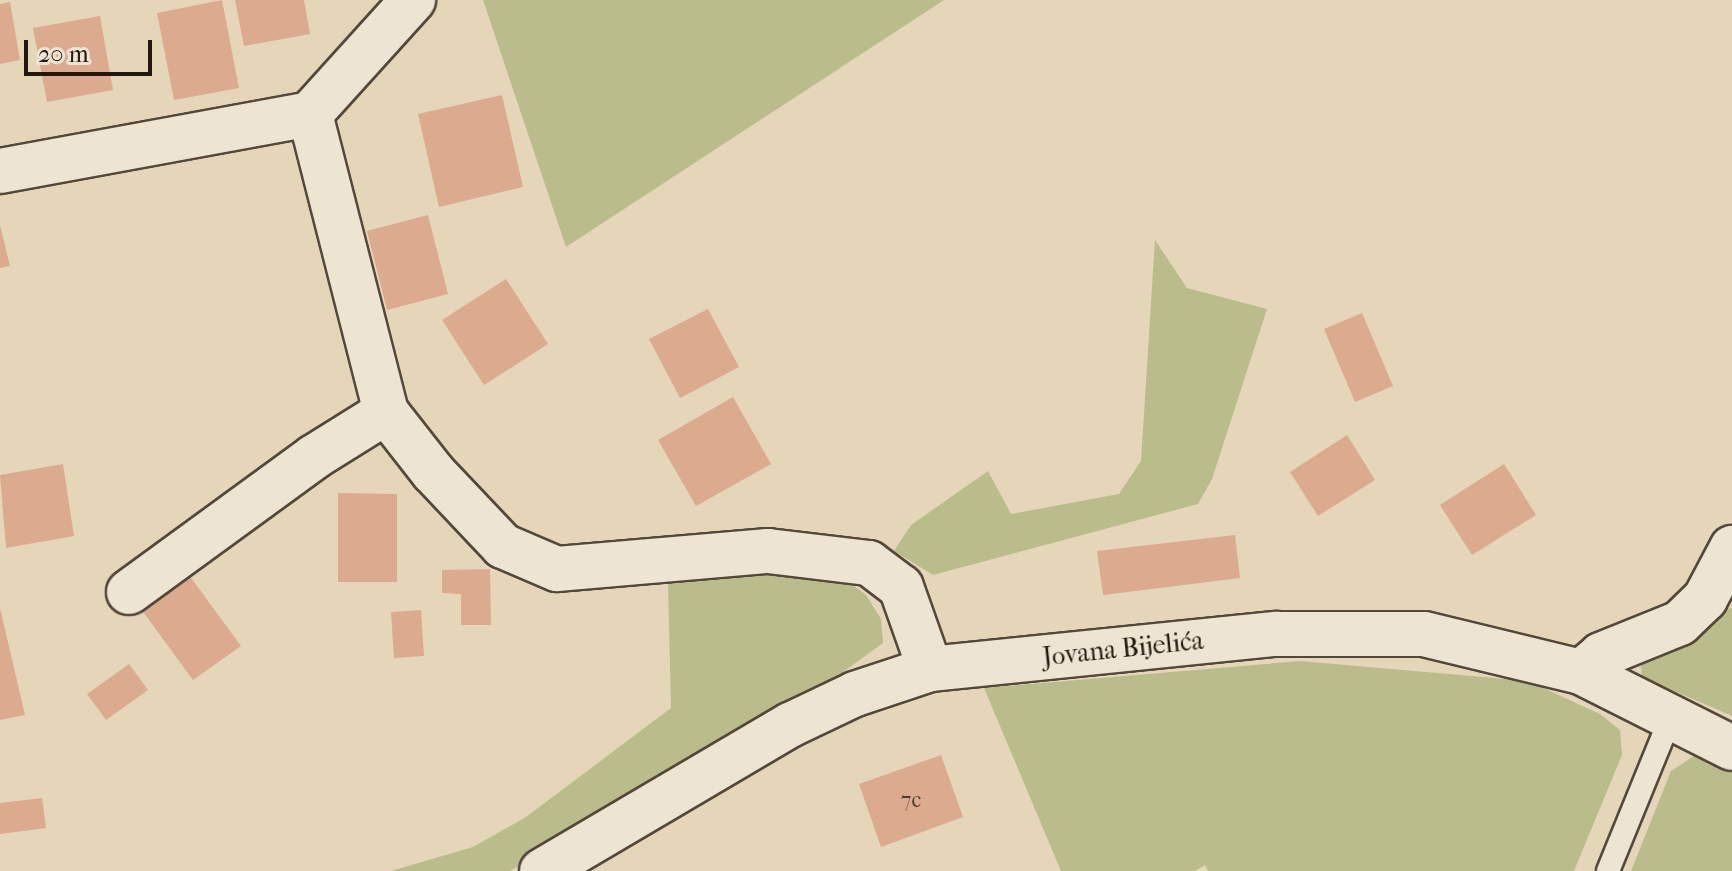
<!DOCTYPE html>
<meta charset="utf-8">
<style>
body{margin:0}
#map{position:relative;width:1732px;height:871px;overflow:hidden;background:#e5d6ba;font-family:"IM FELL French Canon",serif}
div>[style]{position:absolute}
[style*='--x']{left:calc(var(--x)*1px);top:calc(var(--y)*1px);width:calc(var(--w)*1px);rotate:calc(var(--a)*1deg)}
.green>*{inset:0;background:#babc8c}
.building>*{inset:0;background:#dcaa8e}
.roads{filter:drop-shadow(2px 0 #53483a) drop-shadow(-2px 0 #53483a) drop-shadow(0 2px #53483a) drop-shadow(0 -2px #53483a)}
.lane>*{height:22px;margin:-11px;padding:0 11px;transform-origin:11px;border-radius:11px;background:#eee4d2}
.street>*{height:44px;margin:-22px;padding:0 22px;transform-origin:22px;border-radius:22px;background:#eee4d2}
span{translate:-50% -50%;white-space:nowrap;text-align:center;line-height:1.15;-webkit-text-stroke:8px #eee4d2;paint-order:stroke}
.number-label{font-size:22px;color:#503c2f}
.number-label span{-webkit-text-stroke-width:0}
.street-label{font-size:26px;color:#22180f}
.scale{position:absolute;left:24px;top:40px;width:128px;height:36px;box-sizing:border-box;border:4px solid #22180f;border-top:0;padding-left:10px;font-size:24px;line-height:28px;white-space:nowrap;color:#22180f;-webkit-text-stroke:6px #eee4d2;paint-order:stroke}
</style>
<div id="map">
<div class="green">
<i style="clip-path:polygon(483px 0,944px 0,566px 247px)"></i>
<i style="clip-path:polygon(1155px 240px,1187px 288px,1267px 309px,1212px 479px,1198px 504px,933px 575px,894px 551px,911px 525px,988px 471px,1011px 514px,1119px 494px,1141px 461px)"></i>
<i style="clip-path:polygon(736px 566px,842px 577px,866px 595px,881px 619px,883px 643px,828px 683px,510px 871px,391px 871px,473px 847px,526px 817px,671px 708px,668px 583px)"></i>
<i style="clip-path:polygon(1732px 607px,1732px 716px,1642px 677px,1640px 658px)"></i>
<i style="clip-path:polygon(1300px 661px,1528px 681px,1600px 714px,1620px 730px,1622px 755px,1574px 871px,1208px 871px,1205px 865px,1195px 871px,1061px 871px,984px 688px)"></i>
<i style="clip-path:polygon(1703px 750px,1732px 758px,1732px 871px,1631px 871px,1671px 771px)"></i>
</div>
<div class="building">
<i style="clip-path:polygon(222px 0,239px 88px,174px 100px,157px 13px)"></i>
<i style="clip-path:polygon(235px 0,304px 0,310px 34px,244px 46px)"></i>
<i style="clip-path:polygon(10px 2px,20px 60px,0 64px,0 4px)"></i>
<i style="clip-path:polygon(100px 16px,113px 90px,47px 102px,33px 28px)"></i>
<i style="clip-path:polygon(502px 95px,523px 187px,439px 207px,418px 114px)"></i>
<i style="clip-path:polygon(428px 215px,448px 294px,387px 310px,367px 231px)"></i>
<i style="clip-path:polygon(0 225px,10px 266px,0 268px)"></i>
<i style="clip-path:polygon(506px 279px,548px 344px,484px 385px,442px 320px)"></i>
<i style="clip-path:polygon(708px 309px,739px 367px,680px 398px,649px 339px)"></i>
<i style="clip-path:polygon(1362px 313px,1393px 386px,1355px 402px,1324px 329px)"></i>
<i style="clip-path:polygon(733px 397px,771px 464px,696px 506px,658px 440px)"></i>
<i style="clip-path:polygon(1347px 435px,1375px 480px,1318px 516px,1290px 472px)"></i>
<i style="clip-path:polygon(63px 464px,74px 536px,6px 548px,0 475px)"></i>
<i style="clip-path:polygon(1504px 464px,1536px 515px,1472px 555px,1440px 505px)"></i>
<i style="clip-path:polygon(338px 493px,397px 494px,397px 582px,338px 582px)"></i>
<i style="clip-path:polygon(1235px 535px,1240px 578px,1103px 595px,1097px 551px)"></i>
<i style="clip-path:polygon(490px 569px,491px 625px,461px 625px,461px 594px,442px 593px,442px 570px)"></i>
<i style="clip-path:polygon(189px 575px,241px 646px,193px 680px,141px 609px)"></i>
<i style="clip-path:polygon(0 608px,25px 715px,0 720px)"></i>
<i style="clip-path:polygon(421px 610px,424px 656px,394px 658px,391px 612px)"></i>
<i style="clip-path:polygon(129px 664px,148px 690px,106px 720px,87px 694px)"></i>
<i style="clip-path:polygon(941px 755px,963px 817px,881px 847px,859px 784px)"></i>
<i style="clip-path:polygon(42px 798px,46px 828px,0 834px,0 803px)"></i>
</div>
<div class="roads">
<div class="lane">
<i style="--x:1608;--y:871;--w:164;--a:-67.8"></i>
</div>
<div class="street">
<i style="--x:310;--y:114;--w:154;--a:-47.9"></i>
<i style="--x:0;--y:171;--w:315;--a:-10.4"></i>
<i style="--x:310;--y:114;--w:308;--a:75.7"></i>
<i style="--x:386;--y:412;--w:76;--a:51.9"></i>
<i style="--x:433;--y:472;--w:102;--a:46.6"></i>
<i style="--x:503;--y:546;--w:59;--a:23.1"></i>
<i style="--x:557;--y:569;--w:212;--a:-4.9"></i>
<i style="--x:768;--y:551;--w:102;--a:6.8"></i>
<i style="--x:869;--y:563;--w:40;--a:37"></i>
<i style="--x:901;--y:587;--w:87;--a:70.5"></i>
<i style="--x:129;--y:592;--w:229;--a:-36.1"></i>
<i style="--x:314;--y:457;--w:85;--a:-32"></i>
<i style="--x:1581;--y:672;--w:26;--a:-40"></i>
<i style="--x:1601;--y:655;--w:85;--a:-22.1"></i>
<i style="--x:1680;--y:623;--w:35;--a:-44"></i>
<i style="--x:1705;--y:599;--w:58;--a:-62.1"></i>
<i style="--x:542;--y:871;--w:288;--a:-30.5"></i>
<i style="--x:790;--y:725;--w:72;--a:-25.5"></i>
<i style="--x:855;--y:694;--w:79;--a:-18.4"></i>
<i style="--x:930;--y:669;--w:349;--a:-5.8"></i>
<i style="--x:1277;--y:634;--w:147;--a:0"></i>
<i style="--x:1424;--y:634;--w:162;--a:13.6"></i>
<i style="--x:1581;--y:672;--w:169;--a:26.7"></i>
</div>
</div>
<div class="number-label">
<span style="left:911px;top:801px">7c</span>
</div>
<div class="street-label">
<span style="left:1123px;top:649px;rotate:-6deg">Jovana Bijelića</span>
</div>
<div class="scale">20 m</div>
</div>
